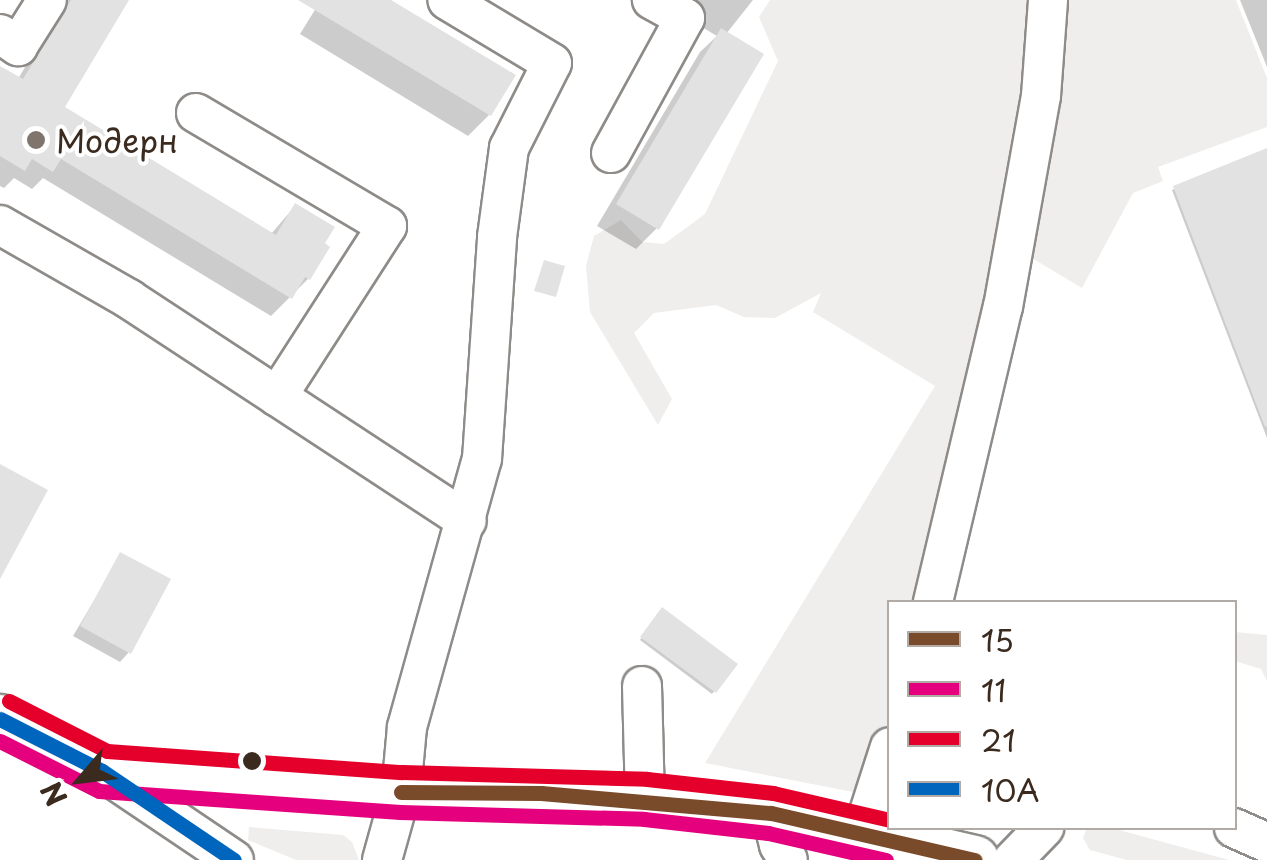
<!DOCTYPE html>
<meta charset="utf-8">
<style>
body{margin:0}
#map{position:relative;width:1267px;height:860px;overflow:hidden;background:#fff;font-family:"Playpen Sans",sans-serif}
div>[style]{position:absolute}
[style*='--x']{left:calc(var(--x)*1px);top:calc(var(--y)*1px);width:calc(var(--w)*1px);rotate:calc(var(--a)*1deg)}
.green>*{inset:0;background:#efeeed}
.shadow>*{inset:0;background:#0003}
.building>*{inset:0;background:#e3e2e2}
.roads{filter:drop-shadow(2px 0 #8e8b88) drop-shadow(-2px 0 #8e8b88) drop-shadow(0 2px #8e8b88) drop-shadow(0 -2px #8e8b88)}
.minor>*{height:38px;margin:-19px;padding:0 19px;transform-origin:19px;border-radius:19px;background:#fff}
.major>*{height:48px;margin:-24px;padding:0 24px;transform-origin:24px;border-radius:24px;background:#fff}
.bus-1>*{height:15px;margin:-7.5px;padding:0 7.5px;transform-origin:7.5px;border-radius:7.5px;background:#7a4b2a}
.bus-2>*{height:15px;margin:-7.5px;padding:0 7.5px;transform-origin:7.5px;border-radius:7.5px;background:#e5007d}
.bus-3>*{height:15px;margin:-7.5px;padding:0 7.5px;transform-origin:7.5px;border-radius:7.5px;background:#e4002b}
.bus-4>*{height:15px;margin:-7.5px;padding:0 7.5px;transform-origin:7.5px;border-radius:7.5px;background:#0065bd}
.dots>*{width:28px;height:28px;translate:-50% -50%;box-sizing:border-box;border:5px solid #fff;border-radius:50%}
span{translate:-50% -50%;white-space:nowrap;text-align:center;line-height:1.15;-webkit-text-stroke:8px #fff;paint-order:stroke}
.poi-label{font-size:32px;color:#3b2a1e}
.left{translate:0 -50%;text-align:left}
.legend{position:absolute;left:887px;top:600px;width:350px;height:230px;box-sizing:border-box;background:#fff;border:2px solid #b1aaa5;margin:0;padding:12px 18px;list-style:none;font-size:30px;color:#3b2a1e}
.legend li{display:flex;align-items:center;gap:20px;height:50px}
.legend b{width:50px;border:2px solid #b1aaa5}
.north{position:absolute;left:30px;top:730px;width:100px;height:100px;-webkit-text-stroke:8px #fff;paint-order:stroke;rotate:242deg;font-size:28px;font-weight:700;line-height:40px;text-align:center;color:#3b2a1e}
.north::after{content:'';display:block;margin:auto;width:35px;height:45px;background:#3b2a1e;clip-path:polygon(50% 0,100% 100%,50% 72%,0 100%)}
</style>
<div id="map">
<div class="green">
<i style="clip-path:polygon(770px 0,1236px 0,1267px 78px,1267px 127px,1158px 167px,1163px 181px,1133px 193px,1082px 288px,1030px 257px,944px 602px,890px 602px,889px 799px,705px 763px,935px 386px,813px 312px,821px 293px,775px 318px,744px 317px,716px 305px,654px 313px,634px 333px,672px 399px,658px 425px,590px 312px,586px 266px,594px 236px,621px 220px,642px 242px,664px 244px,705px 214px,778px 61px,759px 17px)"></i>
<i style="clip-path:polygon(1235px 632px,1267px 635px,1267px 681px,1261px 669px,1235px 661px)"></i>
<i style="clip-path:polygon(249px 827px,343px 835px,352px 842px,359px 860px,296px 860px,248px 840px)"></i>
<i style="clip-path:polygon(1087px 828px,1112px 828px,1229px 860px,1127px 860px,1090px 850px,1083px 838px)"></i>
</div>
<div class="shadow">
<i style="clip-path:polygon(65px 0,126px 0,61px 108px,271px 234px,295px 206px,308px 279px,271px 316px,43px 178px,32px 189px,14px 178px,4px 188px,0 186px,0 69px,18px 79px)"></i>
<i style="clip-path:polygon(321px 0,386px 0,489px 115px,468px 136px,300px 34px)"></i>
<i style="clip-path:polygon(656px 0,753px 0,726px 34px,657px 228px,636px 249px,597px 226px,700px 52px,717px 36px)"></i>
<i style="clip-path:polygon(1240px 0,1267px 0,1267px 67px)"></i>
<i style="clip-path:polygon(1267px 151px,1267px 438px,1172px 190px)"></i>
<i style="clip-path:polygon(121px 555px,129px 652px,120px 662px,73px 636px)"></i>
<i style="clip-path:polygon(663px 610px,735px 664px,712px 694px,640px 640px)"></i>
</div>
<div class="building">
<i style="clip-path:polygon(71px 0,129px 0,65px 107px,276px 235px,295px 203px,335px 227px,325px 243px,330px 247px,310px 280px,305px 277px,292px 299px,61px 159px,53px 172px,32px 159px,25px 171px,0 156px,0 66px,23px 79px)"></i>
<i style="clip-path:polygon(298px 0,391px 0,516px 75px,491px 116px)"></i>
<i style="clip-path:polygon(721px 28px,764px 54px,659px 230px,616px 204px)"></i>
<i style="clip-path:polygon(1267px 148px,1267px 426px,1265px 427px,1173px 186px)"></i>
<i style="clip-path:polygon(544px 260px,565px 266px,556px 297px,534px 291px)"></i>
<i style="clip-path:polygon(0 464px,48px 490px,0 579px)"></i>
<i style="clip-path:polygon(120px 552px,171px 579px,131px 654px,80px 626px)"></i>
<i style="clip-path:polygon(662px 607px,738px 664px,716px 693px,640px 637px)"></i>
</div>
<div class="roads">
<div class="minor">
<i style="--x:0;--y:34;--w:22;--a:34"></i>
<i style="--x:18;--y:46;--w:54;--a:-57.8"></i>
<i style="--x:196;--y:113;--w:222;--a:30.6"></i>
<i style="--x:387;--y:226;--w:203;--a:122.8"></i>
<i style="--x:611;--y:153;--w:154;--a:-61.3"></i>
<i style="--x:685;--y:18;--w:38;--a:-151"></i>
<i style="--x:0;--y:225;--w:149;--a:29.8"></i>
<i style="--x:129;--y:299;--w:404;--a:33.3"></i>
<i style="--x:933;--y:602;--w:303;--a:-76.7"></i>
<i style="--x:1003;--y:307;--w:214;--a:-79.8"></i>
<i style="--x:1041;--y:96;--w:96;--a:-85.8"></i>
<i style="--x:642;--y:686;--w:113;--a:88.5"></i>
<i style="--x:102;--y:771;--w:159;--a:34"></i>
<i style="--x:771;--y:813;--w:33;--a:76"></i>
<i style="--x:779;--y:845;--w:17;--a:59"></i>
<i style="--x:1234;--y:828;--w:36;--a:24"></i>
<i style="--x:863;--y:831;--w:88;--a:-72.2"></i>
<i style="--x:382;--y:860;--w:71;--a:-74.4"></i>
<i style="--x:401;--y:792;--w:65;--a:-84.7"></i>
<i style="--x:407;--y:727;--w:278;--a:-74.4"></i>
<i style="--x:482;--y:459;--w:223;--a:-86.1"></i>
<i style="--x:497;--y:237;--w:90;--a:-82.3"></i>
<i style="--x:509;--y:148;--w:95;--a:-63.2"></i>
<i style="--x:552;--y:63;--w:122;--a:-149"></i>
<i style="--x:1013;--y:860;--w:45;--a:-45.9"></i>
</div>
<div class="major">
<i style="--x:0;--y:719;--w:114;--a:27"></i>
<i style="--x:102;--y:771;--w:300;--a:4"></i>
<i style="--x:401;--y:792;--w:244;--a:1.6"></i>
<i style="--x:645;--y:799;--w:127;--a:6.3"></i>
<i style="--x:771;--y:813;--w:209;--a:13"></i>
</div>
</div>
<div class="bus-1">
<i style="--x:401;--y:792;--w:140;--a:0.4"></i>
<i style="--x:541;--y:793;--w:231;--a:5"></i>
<i style="--x:771;--y:813;--w:209;--a:13"></i>
</div>
<div class="bus-2">
<i style="--x:0;--y:741;--w:111;--a:26.8"></i>
<i style="--x:99;--y:791;--w:302;--a:4"></i>
<i style="--x:400;--y:812;--w:244;--a:1.6"></i>
<i style="--x:644;--y:819;--w:125;--a:6.4"></i>
<i style="--x:768;--y:833;--w:121;--a:12.9"></i>
</div>
<div class="bus-3">
<i style="--x:9;--y:701;--w:110;--a:27"></i>
<i style="--x:107;--y:751;--w:296;--a:4.1"></i>
<i style="--x:402;--y:772;--w:245;--a:1.6"></i>
<i style="--x:647;--y:779;--w:127;--a:6.3"></i>
<i style="--x:773;--y:793;--w:120;--a:13"></i>
</div>
<div class="bus-4">
<i style="--x:0;--y:719;--w:114;--a:27"></i>
<i style="--x:102;--y:771;--w:159;--a:34"></i>
</div>
<div class="dots">
<i style="left:36px;top:140px;background:#80756d"></i>
<i style="left:252px;top:761px;background:#3b2a1e"></i>
</div>
<div class="poi-label">
<span class="left" style="left:56px;top:140px">Модерн</span>
</div>
<ul class="legend">
<li><b style="height:12px;background:#7a4b2a"></b>15</li>
<li><b style="height:12px;background:#e5007d"></b>11</li>
<li><b style="height:12px;background:#e4002b"></b>21</li>
<li><b style="height:12px;background:#0065bd"></b>10А</li>
</ul>
<div class="north">N</div>
</div>
